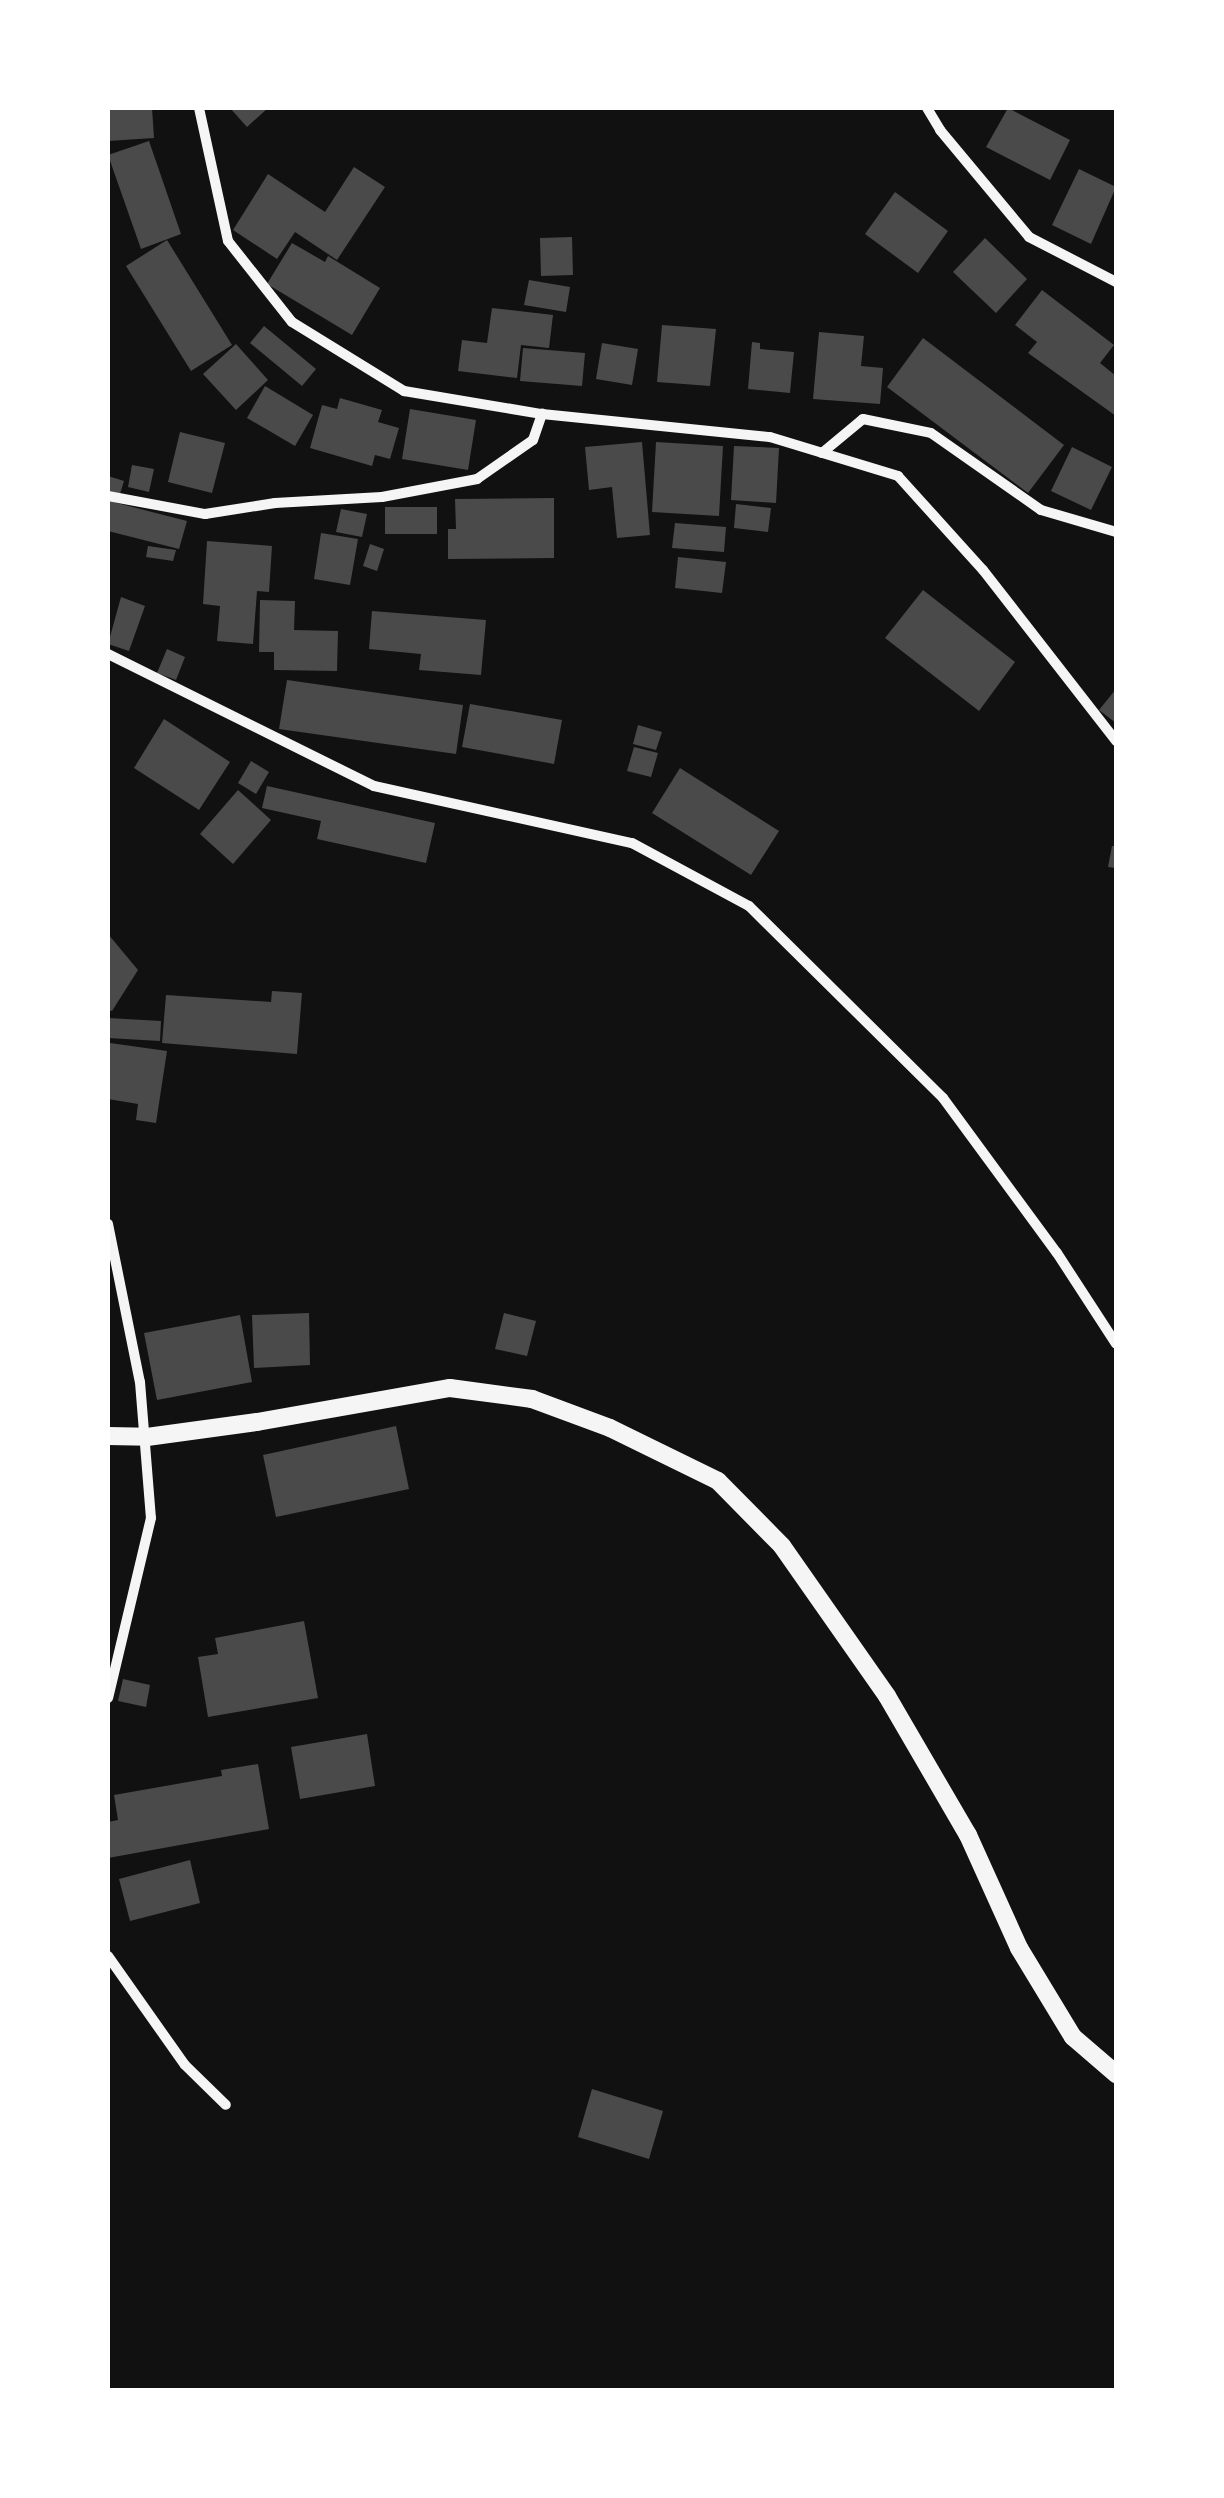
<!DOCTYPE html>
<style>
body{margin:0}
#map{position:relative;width:1224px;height:2498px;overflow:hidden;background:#111;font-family:"Alegreya Sans",sans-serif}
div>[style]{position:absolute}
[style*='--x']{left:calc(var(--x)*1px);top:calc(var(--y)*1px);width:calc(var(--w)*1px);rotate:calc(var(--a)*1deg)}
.building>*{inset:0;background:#4a4a4a}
.minor>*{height:10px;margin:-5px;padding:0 5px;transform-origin:5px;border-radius:5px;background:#f5f5f5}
.tertiary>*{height:18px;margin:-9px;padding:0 9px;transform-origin:9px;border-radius:9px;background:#f5f5f5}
span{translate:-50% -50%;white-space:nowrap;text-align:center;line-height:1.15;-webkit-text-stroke:9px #fff;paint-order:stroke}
.frame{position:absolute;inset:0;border:110px solid #fff;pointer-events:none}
</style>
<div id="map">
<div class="building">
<i style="clip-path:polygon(108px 108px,152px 108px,154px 138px,108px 141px)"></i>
<i style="clip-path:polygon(230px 108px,268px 108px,247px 127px)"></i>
<i style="clip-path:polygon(1008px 108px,1070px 140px,1050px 180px,986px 147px)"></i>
<i style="clip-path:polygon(149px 141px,181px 234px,141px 249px,108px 155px)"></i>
<i style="clip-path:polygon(354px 167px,385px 187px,337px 260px,295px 232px,277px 259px,233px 230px,268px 174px,325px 212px)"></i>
<i style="clip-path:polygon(1079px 169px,1116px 187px,1091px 244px,1052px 225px)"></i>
<i style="clip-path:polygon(895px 192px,948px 231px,918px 273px,865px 234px)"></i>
<i style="clip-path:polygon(572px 237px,573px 275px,541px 276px,540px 238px)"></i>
<i style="clip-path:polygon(985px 238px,1027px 279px,996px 313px,953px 272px)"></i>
<i style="clip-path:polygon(167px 240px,232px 345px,191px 371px,126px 266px)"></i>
<i style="clip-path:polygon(292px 243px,325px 262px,328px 256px,380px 288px,352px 335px,267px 284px)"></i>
<i style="clip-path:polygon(529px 280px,570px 287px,566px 312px,524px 305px)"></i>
<i style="clip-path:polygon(1042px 290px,1114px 345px,1100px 363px,1116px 376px,1116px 416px,1028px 353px,1037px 342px,1015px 325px)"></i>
<i style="clip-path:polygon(492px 308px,553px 315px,549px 348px,521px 345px,517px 378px,458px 371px,462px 340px,487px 343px)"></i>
<i style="clip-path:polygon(662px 325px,716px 329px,710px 386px,657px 382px)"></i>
<i style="clip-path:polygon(264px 326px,316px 369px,302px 386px,250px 343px)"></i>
<i style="clip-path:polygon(819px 332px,864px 336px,861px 366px,883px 368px,880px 404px,813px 399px)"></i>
<i style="clip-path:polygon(923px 338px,1064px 445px,1028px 493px,887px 387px)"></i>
<i style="clip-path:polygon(752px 342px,760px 343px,760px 349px,794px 352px,790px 393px,748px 389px)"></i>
<i style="clip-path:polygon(602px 343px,638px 349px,632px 385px,596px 379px)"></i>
<i style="clip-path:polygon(236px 344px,268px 380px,236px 410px,203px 374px)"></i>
<i style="clip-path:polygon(523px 348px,585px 353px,582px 386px,520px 381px)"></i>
<i style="clip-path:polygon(265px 386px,313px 415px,295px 446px,247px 418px)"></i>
<i style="clip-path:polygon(340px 398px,382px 410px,378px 422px,399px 428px,390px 459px,375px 455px,372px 466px,310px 448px,322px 405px,337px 409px)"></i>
<i style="clip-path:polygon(410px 409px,476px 420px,468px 470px,402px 459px)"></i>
<i style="clip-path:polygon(180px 432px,225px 443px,212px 493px,168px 482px)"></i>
<i style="clip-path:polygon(642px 442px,650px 535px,617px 538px,612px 487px,589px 490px,585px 447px)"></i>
<i style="clip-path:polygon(656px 442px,723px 446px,719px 516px,652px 512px)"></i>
<i style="clip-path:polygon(734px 446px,779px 448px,776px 503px,731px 500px)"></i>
<i style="clip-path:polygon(1072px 447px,1112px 467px,1091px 510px,1051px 491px)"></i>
<i style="clip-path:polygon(132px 465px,154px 469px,149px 492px,128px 487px)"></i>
<i style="clip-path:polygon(108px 476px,124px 481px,120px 494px,108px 491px)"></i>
<i style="clip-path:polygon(554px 498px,554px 558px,448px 559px,448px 529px,456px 529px,455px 499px)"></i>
<i style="clip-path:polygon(109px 501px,187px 521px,179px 549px,108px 531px)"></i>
<i style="clip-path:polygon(736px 504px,771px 508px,768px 532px,734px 528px)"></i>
<i style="clip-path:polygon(385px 507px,437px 507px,437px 534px,385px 534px)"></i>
<i style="clip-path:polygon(341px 509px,367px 514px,362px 537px,336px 532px)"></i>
<i style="clip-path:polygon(675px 523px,726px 527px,724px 552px,672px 548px)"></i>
<i style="clip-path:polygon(321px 533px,358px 539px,350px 585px,314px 579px)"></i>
<i style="clip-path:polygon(207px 541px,272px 546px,269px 592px,257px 591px,253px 644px,217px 641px,220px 606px,203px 604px)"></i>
<i style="clip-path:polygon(370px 544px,384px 549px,377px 571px,363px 566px)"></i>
<i style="clip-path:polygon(148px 546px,176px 550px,173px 561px,146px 557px)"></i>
<i style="clip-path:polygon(678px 557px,726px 562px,722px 593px,675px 588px)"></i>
<i style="clip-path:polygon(923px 590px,1015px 662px,979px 711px,885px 638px)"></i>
<i style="clip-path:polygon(121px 597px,145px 606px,129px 651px,108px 644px)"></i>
<i style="clip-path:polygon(260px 600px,295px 601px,294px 630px,338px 631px,337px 671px,274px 670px,274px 652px,259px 652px)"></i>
<i style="clip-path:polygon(372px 611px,486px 620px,481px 675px,419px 670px,421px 654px,369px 649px)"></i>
<i style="clip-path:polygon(167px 649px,185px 657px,176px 680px,157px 673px)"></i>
<i style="clip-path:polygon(287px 680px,463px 705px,456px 754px,279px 729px)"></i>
<i style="clip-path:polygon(1116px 689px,1116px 723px,1099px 710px)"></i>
<i style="clip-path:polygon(470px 704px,562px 720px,554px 764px,462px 747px)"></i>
<i style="clip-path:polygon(164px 719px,230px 762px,199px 810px,134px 768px)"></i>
<i style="clip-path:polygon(638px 725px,662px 732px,656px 750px,633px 744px)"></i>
<i style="clip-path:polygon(634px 747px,658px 753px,651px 777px,627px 771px)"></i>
<i style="clip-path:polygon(251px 761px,269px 772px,256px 794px,238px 783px)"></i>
<i style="clip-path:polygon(680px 768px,779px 831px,751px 875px,652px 813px)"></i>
<i style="clip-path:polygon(267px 786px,435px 823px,426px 863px,317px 839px,321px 821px,262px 808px)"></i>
<i style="clip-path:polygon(238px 790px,271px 820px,233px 864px,200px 834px)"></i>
<i style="clip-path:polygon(1112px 846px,1116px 846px,1116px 868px,1108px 867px)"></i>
<i style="clip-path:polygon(108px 934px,138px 970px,112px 1011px,108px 1010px)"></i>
<i style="clip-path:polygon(272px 991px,302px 993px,297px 1054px,162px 1043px,166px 995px,271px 1002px)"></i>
<i style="clip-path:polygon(108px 1018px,161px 1021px,160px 1041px,108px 1038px)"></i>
<i style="clip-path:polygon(110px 1043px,167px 1051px,156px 1123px,136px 1120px,138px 1104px,108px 1099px)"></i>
<i style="clip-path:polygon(309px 1313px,310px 1365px,254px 1368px,252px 1315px)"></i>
<i style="clip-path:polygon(504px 1313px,536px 1321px,527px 1356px,495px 1349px)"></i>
<i style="clip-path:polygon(240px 1315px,252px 1382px,157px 1400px,144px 1333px)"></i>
<i style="clip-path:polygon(396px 1426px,409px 1489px,276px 1517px,263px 1455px)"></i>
<i style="clip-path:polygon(304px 1621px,318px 1698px,208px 1717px,198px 1657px,218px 1654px,215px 1638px)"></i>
<i style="clip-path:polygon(123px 1679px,150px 1685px,146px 1707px,118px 1701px)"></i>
<i style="clip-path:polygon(367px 1734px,375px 1786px,300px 1799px,291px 1747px)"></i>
<i style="clip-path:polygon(258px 1764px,269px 1829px,108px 1858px,108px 1822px,118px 1820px,114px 1795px,222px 1776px,221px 1770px)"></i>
<i style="clip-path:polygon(190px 1860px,200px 1903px,130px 1921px,119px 1879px)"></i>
<i style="clip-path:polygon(592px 2089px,663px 2111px,649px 2159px,578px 2137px)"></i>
</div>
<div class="minor">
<i style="--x:199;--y:108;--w:136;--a:77.7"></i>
<i style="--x:228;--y:241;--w:103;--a:51.7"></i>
<i style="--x:292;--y:322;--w:132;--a:31.6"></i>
<i style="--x:404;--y:391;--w:140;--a:9.5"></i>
<i style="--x:542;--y:414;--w:229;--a:5.8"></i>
<i style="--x:770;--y:437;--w:134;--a:16.9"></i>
<i style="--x:898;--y:476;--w:127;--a:47.9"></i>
<i style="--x:983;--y:570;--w:217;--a:52.1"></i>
<i style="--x:927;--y:108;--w:26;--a:59"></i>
<i style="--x:940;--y:130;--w:139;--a:50.2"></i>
<i style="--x:1029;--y:237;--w:98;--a:27.3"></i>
<i style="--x:822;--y:453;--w:53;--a:-39.7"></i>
<i style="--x:863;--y:419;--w:69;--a:11.6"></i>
<i style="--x:931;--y:433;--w:134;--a:35"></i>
<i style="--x:1041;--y:510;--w:78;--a:16.3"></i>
<i style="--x:108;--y:496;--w:99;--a:10.5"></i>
<i style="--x:205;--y:514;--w:71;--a:-8.9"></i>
<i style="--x:275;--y:503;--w:107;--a:-3.2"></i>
<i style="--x:382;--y:497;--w:97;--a:-10.7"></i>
<i style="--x:477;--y:479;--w:68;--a:-34.9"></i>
<i style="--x:533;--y:440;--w:28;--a:-71"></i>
<i style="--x:108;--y:654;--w:297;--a:26.4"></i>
<i style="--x:374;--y:786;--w:264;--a:12.5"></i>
<i style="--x:632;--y:843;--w:133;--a:28.3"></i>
<i style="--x:749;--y:906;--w:273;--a:44.7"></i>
<i style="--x:943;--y:1098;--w:192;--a:53.7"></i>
<i style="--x:1057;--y:1253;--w:108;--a:57"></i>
<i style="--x:108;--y:1224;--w:161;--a:78.6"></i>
<i style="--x:140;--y:1382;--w:136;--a:85.4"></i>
<i style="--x:151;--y:1518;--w:185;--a:103.4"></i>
<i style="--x:108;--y:1956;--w:133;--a:54.8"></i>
<i style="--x:185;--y:2065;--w:57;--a:44.3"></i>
</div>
<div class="tertiary">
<i style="--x:108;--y:1436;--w:39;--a:1"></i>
<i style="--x:147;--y:1437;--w:111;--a:-7.8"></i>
<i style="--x:257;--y:1422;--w:196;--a:-10"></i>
<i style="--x:450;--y:1388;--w:83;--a:7.6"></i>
<i style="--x:532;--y:1399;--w:83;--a:20.4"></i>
<i style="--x:610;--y:1428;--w:120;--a:26.1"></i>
<i style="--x:718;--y:1481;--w:91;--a:45.4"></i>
<i style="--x:782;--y:1546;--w:183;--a:55"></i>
<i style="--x:887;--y:1696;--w:161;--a:59.8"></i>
<i style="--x:968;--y:1835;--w:124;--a:65.7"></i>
<i style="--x:1019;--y:1948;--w:104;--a:58.8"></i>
<i style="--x:1073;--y:2037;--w:57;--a:40.7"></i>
</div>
<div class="frame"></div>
</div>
